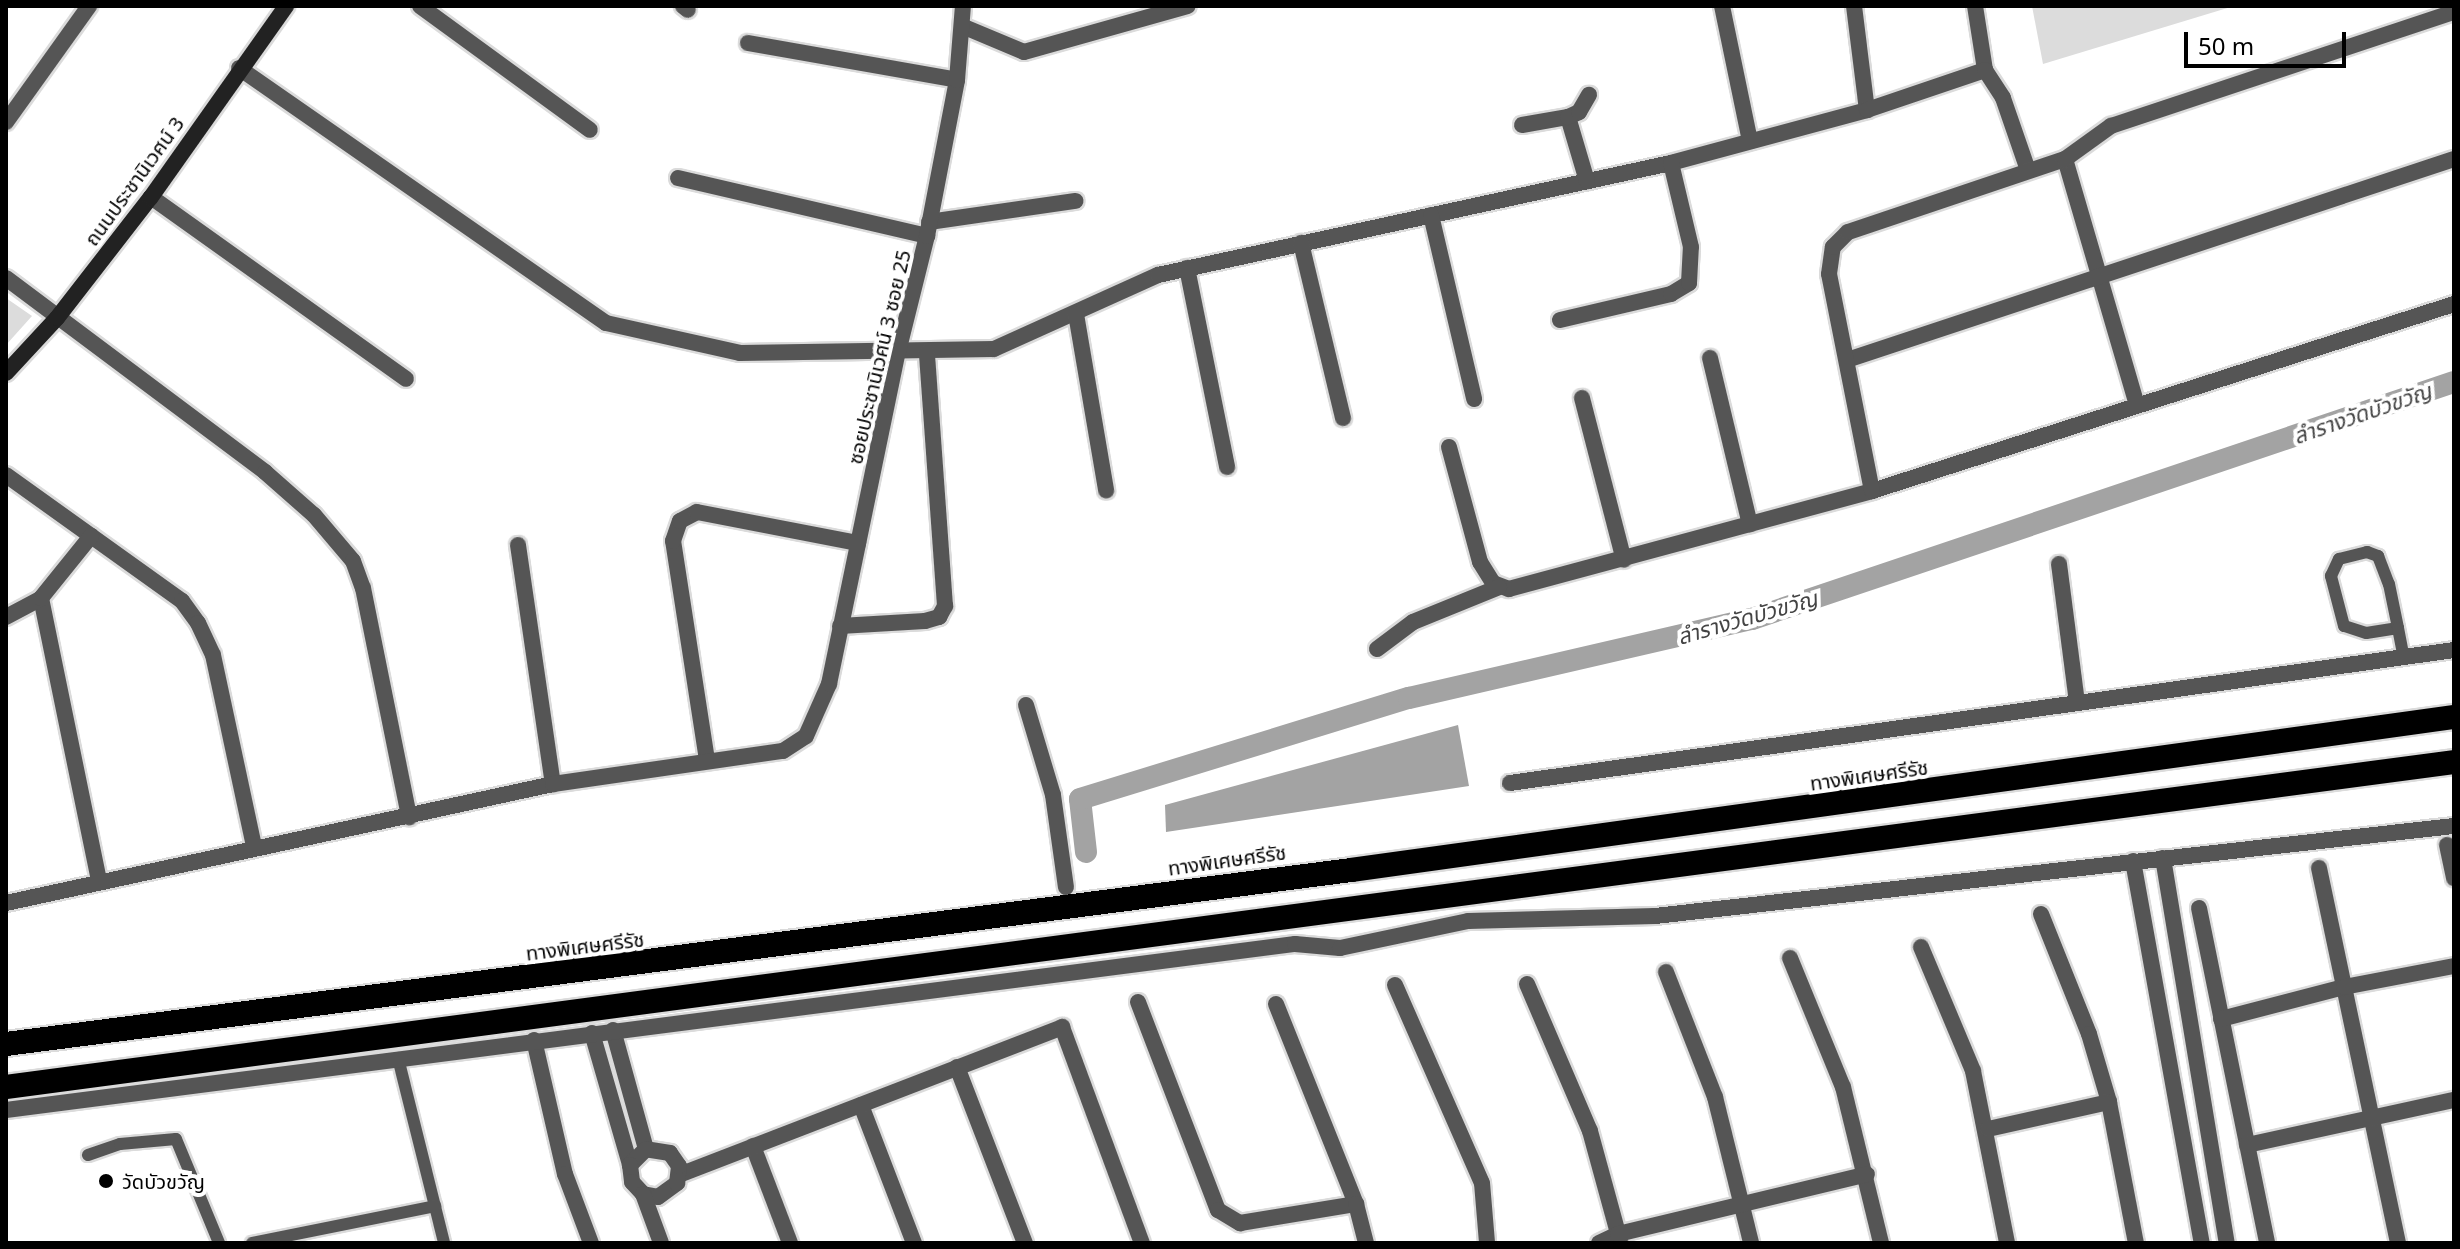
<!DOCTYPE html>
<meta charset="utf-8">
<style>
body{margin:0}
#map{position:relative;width:2460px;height:1249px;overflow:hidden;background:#fff;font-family:"Noto Sans","Noto Sans Thai",sans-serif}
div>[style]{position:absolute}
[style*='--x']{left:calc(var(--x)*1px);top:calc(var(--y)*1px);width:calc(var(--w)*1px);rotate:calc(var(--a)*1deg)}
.green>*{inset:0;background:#dcdcdc}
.water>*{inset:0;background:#a3a3a3}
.canal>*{height:22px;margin:-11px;padding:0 11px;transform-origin:11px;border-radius:11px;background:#a3a3a3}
.roads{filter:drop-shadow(2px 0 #dbdbdb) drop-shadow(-2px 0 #dbdbdb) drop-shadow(0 2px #dbdbdb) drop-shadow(0 -2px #dbdbdb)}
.lane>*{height:12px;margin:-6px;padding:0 6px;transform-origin:6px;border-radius:6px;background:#555}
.street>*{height:16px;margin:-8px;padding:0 8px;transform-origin:8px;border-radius:8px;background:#555}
.secondary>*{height:16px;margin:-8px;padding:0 8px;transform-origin:8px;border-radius:8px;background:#222}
.highway>*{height:24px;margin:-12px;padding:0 12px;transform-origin:12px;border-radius:12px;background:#000}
.dots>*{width:22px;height:22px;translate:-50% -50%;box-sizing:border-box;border:4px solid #fff;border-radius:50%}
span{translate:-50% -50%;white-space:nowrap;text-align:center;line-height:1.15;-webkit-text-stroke:8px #fff;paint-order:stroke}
.street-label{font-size:20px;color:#000}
.poi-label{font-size:20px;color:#000}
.left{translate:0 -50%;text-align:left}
.water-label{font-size:22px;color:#444;font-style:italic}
.frame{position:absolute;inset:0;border:8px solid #000;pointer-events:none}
.scale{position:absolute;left:2184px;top:32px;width:162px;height:36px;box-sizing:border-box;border:4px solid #000;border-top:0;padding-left:10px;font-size:24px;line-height:28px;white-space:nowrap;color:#000;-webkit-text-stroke:6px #fff;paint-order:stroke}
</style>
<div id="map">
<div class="green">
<i style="clip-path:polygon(2032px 6px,2234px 6px,2043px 64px)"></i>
<i style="clip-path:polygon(6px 298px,32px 316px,6px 345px)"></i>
</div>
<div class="water">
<i style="clip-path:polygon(1458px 725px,1469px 786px,1166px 832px,1165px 805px)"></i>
</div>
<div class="canal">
<i style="--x:1086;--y:852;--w:53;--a:-96.5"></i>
<i style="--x:1080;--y:799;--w:344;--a:-17.1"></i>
<i style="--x:1409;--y:698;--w:352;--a:-13"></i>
<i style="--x:1752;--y:619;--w:741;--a:-18.66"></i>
</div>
<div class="roads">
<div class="lane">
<i style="--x:2398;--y:628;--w:32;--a:171"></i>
<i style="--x:2366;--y:633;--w:23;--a:-162"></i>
<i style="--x:2344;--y:626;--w:52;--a:-104.6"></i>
<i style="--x:2331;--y:576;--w:19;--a:-65"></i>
<i style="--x:2339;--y:559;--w:29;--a:-14"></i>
<i style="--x:2367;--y:552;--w:12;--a:20"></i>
<i style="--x:2378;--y:556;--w:30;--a:69"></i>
<i style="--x:2389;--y:584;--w:45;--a:78.4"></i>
<i style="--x:2398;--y:628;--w:31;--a:79"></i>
<i style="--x:398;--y:1058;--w:191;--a:76"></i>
<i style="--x:88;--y:1155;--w:34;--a:-19"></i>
<i style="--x:120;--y:1144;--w:56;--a:-5.1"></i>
<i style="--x:176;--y:1139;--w:113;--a:67.5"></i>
<i style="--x:252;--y:1243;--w:187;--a:-11.4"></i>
</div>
<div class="street">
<i style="--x:420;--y:6;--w:210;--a:36.1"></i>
<i style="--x:683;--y:6;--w:6;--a:39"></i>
<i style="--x:1722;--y:6;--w:138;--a:78.3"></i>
<i style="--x:1854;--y:6;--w:105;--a:82.9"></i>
<i style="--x:1975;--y:6;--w:65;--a:81.1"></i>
<i style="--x:962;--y:26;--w:67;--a:22.8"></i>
<i style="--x:1024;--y:52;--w:170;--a:-15.7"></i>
<i style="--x:748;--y:43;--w:212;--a:10"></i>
<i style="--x:239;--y:68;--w:447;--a:34.8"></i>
<i style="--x:606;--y:323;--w:137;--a:12.6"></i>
<i style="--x:740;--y:353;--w:254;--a:-0.9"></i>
<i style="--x:994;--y:349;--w:180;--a:-24.3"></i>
<i style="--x:1158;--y:275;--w:525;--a:-12.32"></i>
<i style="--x:1671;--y:163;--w:203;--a:-15.1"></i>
<i style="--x:1867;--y:110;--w:125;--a:-18.7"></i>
<i style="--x:1985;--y:70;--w:33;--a:57"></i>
<i style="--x:2003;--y:98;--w:76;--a:70.9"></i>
<i style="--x:1568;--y:117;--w:67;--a:73.5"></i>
<i style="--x:6;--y:122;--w:143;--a:-54.4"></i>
<i style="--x:1522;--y:125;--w:47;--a:-9.9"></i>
<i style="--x:1568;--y:117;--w:12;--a:-24"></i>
<i style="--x:1579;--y:112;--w:20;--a:-60"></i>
<i style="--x:2065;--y:159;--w:257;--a:73.7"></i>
<i style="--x:678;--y:178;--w:256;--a:13.1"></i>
<i style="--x:151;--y:197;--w:313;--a:35.5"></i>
<i style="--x:1431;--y:215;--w:189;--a:76.8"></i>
<i style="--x:929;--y:222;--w:148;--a:-8.2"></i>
<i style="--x:1301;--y:243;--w:180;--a:76.5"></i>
<i style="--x:1187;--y:268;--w:203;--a:78.6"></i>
<i style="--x:6;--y:278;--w:324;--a:36.8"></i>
<i style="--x:265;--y:472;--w:65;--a:41.3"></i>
<i style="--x:314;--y:515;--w:60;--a:49.7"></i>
<i style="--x:353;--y:561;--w:29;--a:70"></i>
<i style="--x:363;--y:588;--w:234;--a:78.6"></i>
<i style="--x:1076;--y:314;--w:179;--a:80.3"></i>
<i style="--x:1560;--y:320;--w:114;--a:-13.2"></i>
<i style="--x:1671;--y:294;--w:21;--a:-31"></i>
<i style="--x:1689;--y:283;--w:36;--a:-87"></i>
<i style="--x:1691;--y:247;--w:86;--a:-103.4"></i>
<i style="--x:1710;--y:358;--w:171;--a:76.5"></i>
<i style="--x:1847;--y:360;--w:639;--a:-18.32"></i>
<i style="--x:1582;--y:398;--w:167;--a:75.5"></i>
<i style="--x:1449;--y:447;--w:119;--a:74.9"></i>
<i style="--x:1480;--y:562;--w:25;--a:58"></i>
<i style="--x:1493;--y:583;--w:17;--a:21"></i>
<i style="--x:1509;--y:589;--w:376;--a:-15.1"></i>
<i style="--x:1872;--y:491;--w:611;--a:-17.81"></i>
<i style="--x:6;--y:475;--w:216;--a:35.6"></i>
<i style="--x:182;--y:601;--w:27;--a:54"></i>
<i style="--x:198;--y:623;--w:35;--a:65"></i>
<i style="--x:213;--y:655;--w:195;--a:77.9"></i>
<i style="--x:1872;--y:491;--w:221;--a:-101.2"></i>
<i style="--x:1829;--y:274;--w:27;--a:-82"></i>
<i style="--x:1833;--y:247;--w:21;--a:-45"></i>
<i style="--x:1848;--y:232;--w:229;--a:-18.6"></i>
<i style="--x:2065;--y:159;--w:57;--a:-35.7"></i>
<i style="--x:2111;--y:126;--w:361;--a:-18.4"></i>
<i style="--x:518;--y:545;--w:242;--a:81.7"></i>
<i style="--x:2059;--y:564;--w:140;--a:82.6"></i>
<i style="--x:41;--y:598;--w:288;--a:78.4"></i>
<i style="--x:6;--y:617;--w:40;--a:-28"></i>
<i style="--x:41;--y:598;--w:80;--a:-51.1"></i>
<i style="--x:840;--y:626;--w:85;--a:-3.4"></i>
<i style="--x:925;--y:621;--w:15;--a:-16"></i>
<i style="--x:939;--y:617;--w:13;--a:-61"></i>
<i style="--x:945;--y:606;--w:254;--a:-94.1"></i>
<i style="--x:1377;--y:649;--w:45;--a:-36.9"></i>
<i style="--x:1413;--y:622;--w:93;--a:-22.1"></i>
<i style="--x:1026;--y:705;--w:94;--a:73.3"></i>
<i style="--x:1053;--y:795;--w:93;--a:82"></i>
<i style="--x:707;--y:760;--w:222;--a:-98.8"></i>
<i style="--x:673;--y:541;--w:21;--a:-71"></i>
<i style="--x:680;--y:521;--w:19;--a:-28"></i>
<i style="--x:697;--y:512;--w:164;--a:10.9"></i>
<i style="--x:1510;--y:783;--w:953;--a:-8.02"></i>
<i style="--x:2447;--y:845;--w:34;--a:78"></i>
<i style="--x:2163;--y:858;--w:390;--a:80.6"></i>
<i style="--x:2133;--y:861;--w:388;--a:79.8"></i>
<i style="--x:2319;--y:868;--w:383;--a:78.1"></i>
<i style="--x:6;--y:903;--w:560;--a:-12.27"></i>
<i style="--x:553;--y:784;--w:232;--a:-8.2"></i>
<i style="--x:783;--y:751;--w:27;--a:-33"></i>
<i style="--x:806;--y:736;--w:57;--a:-66.1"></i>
<i style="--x:829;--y:684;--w:339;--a:-78.3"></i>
<i style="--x:898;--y:352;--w:120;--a:-76"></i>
<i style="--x:927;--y:236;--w:159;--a:-79.1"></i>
<i style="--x:957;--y:80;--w:74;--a:-85.4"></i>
<i style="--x:2199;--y:908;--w:342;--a:78.5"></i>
<i style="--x:2041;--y:914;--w:129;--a:68.2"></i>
<i style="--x:2089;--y:1034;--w:71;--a:73.6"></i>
<i style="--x:2109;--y:1102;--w:144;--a:79.2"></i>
<i style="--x:1921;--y:947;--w:134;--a:67.2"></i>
<i style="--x:1973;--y:1071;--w:175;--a:78.8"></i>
<i style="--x:1790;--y:958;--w:139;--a:67.7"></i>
<i style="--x:1843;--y:1087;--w:161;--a:76.3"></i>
<i style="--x:1666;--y:972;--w:134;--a:68.6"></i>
<i style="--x:1715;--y:1097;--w:150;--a:76.1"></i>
<i style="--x:1527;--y:984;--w:160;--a:66.8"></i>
<i style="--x:1590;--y:1131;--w:114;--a:74.7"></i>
<i style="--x:1395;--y:985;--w:216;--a:66.3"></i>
<i style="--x:1482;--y:1183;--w:60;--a:85.2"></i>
<i style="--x:1138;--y:1002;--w:223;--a:69"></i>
<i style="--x:1218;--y:1210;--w:26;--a:31"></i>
<i style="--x:1240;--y:1223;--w:118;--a:-9.3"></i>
<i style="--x:1276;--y:1004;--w:215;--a:68.2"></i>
<i style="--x:1356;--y:1204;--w:40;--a:75.6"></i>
<i style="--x:2221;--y:1019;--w:127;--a:-14.6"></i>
<i style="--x:2344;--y:987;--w:112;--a:-10.8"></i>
<i style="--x:613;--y:1030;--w:123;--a:74.5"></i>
<i style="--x:592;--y:1033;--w:137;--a:73.9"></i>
<i style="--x:534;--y:1040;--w:138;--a:77"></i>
<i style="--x:565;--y:1174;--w:74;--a:69.4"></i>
<i style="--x:957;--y:1067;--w:189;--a:68.9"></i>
<i style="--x:861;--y:1105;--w:148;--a:69"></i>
<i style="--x:6;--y:1110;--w:1300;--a:-7.34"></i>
<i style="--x:1295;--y:944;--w:45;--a:5.1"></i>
<i style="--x:1340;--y:948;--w:131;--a:-11.9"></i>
<i style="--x:1468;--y:921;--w:187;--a:-1.5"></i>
<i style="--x:1655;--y:916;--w:804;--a:-6.43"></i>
<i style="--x:1988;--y:1129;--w:124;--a:-12.6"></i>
<i style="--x:2247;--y:1145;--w:212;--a:-12.3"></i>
<i style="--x:753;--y:1146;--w:104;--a:69.1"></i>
<i style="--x:679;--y:1175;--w:411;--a:-21.1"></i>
<i style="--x:1062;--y:1027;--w:230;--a:69.7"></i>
<i style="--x:643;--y:1194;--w:15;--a:11"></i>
<i style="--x:658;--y:1197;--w:24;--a:-36"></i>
<i style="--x:677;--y:1183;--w:17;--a:-83"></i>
<i style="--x:679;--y:1166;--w:16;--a:-125"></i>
<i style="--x:670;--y:1153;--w:24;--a:-171"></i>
<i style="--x:646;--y:1149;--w:23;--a:135"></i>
<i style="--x:630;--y:1165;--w:17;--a:83"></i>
<i style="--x:632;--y:1182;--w:16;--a:47"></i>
<i style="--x:643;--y:1194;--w:52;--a:69.8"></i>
<i style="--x:1599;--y:1243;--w:21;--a:-25"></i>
<i style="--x:1618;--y:1234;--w:256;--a:-13.5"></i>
</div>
<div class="secondary">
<i style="--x:6;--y:373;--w:75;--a:-47.2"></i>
<i style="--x:57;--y:318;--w:153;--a:-52.2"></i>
<i style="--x:151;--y:197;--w:234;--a:-54.7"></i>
</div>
<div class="highway">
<i style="--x:6;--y:1044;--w:1356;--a:-7.37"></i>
<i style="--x:1351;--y:870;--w:1114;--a:-7.9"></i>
<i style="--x:6;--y:1087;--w:2469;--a:-7.56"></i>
</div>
</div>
<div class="dots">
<i style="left:106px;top:1181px;background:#000"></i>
</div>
<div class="street-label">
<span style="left:134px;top:181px;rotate:-54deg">ถนนประชานิเวศน์ 3</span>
<span style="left:879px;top:357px;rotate:-77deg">ซอยประชานิเวศน์ 3 ซอย 25</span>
<span style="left:1869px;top:775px;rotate:-8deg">ทางพิเศษศรีรัช</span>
<span style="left:1227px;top:860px;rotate:-8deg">ทางพิเศษศรีรัช</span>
<span style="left:585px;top:946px;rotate:-7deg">ทางพิเศษศรีรัช</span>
</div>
<div class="poi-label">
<span class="left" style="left:122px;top:1181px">วัดบัวขวัญ</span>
</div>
<div class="water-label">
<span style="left:2362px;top:413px;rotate:-19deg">ลำรางวัดบัวขวัญ</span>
<span style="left:1747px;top:617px;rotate:-16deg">ลำรางวัดบัวขวัญ</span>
</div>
<div class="frame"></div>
<div class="scale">50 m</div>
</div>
